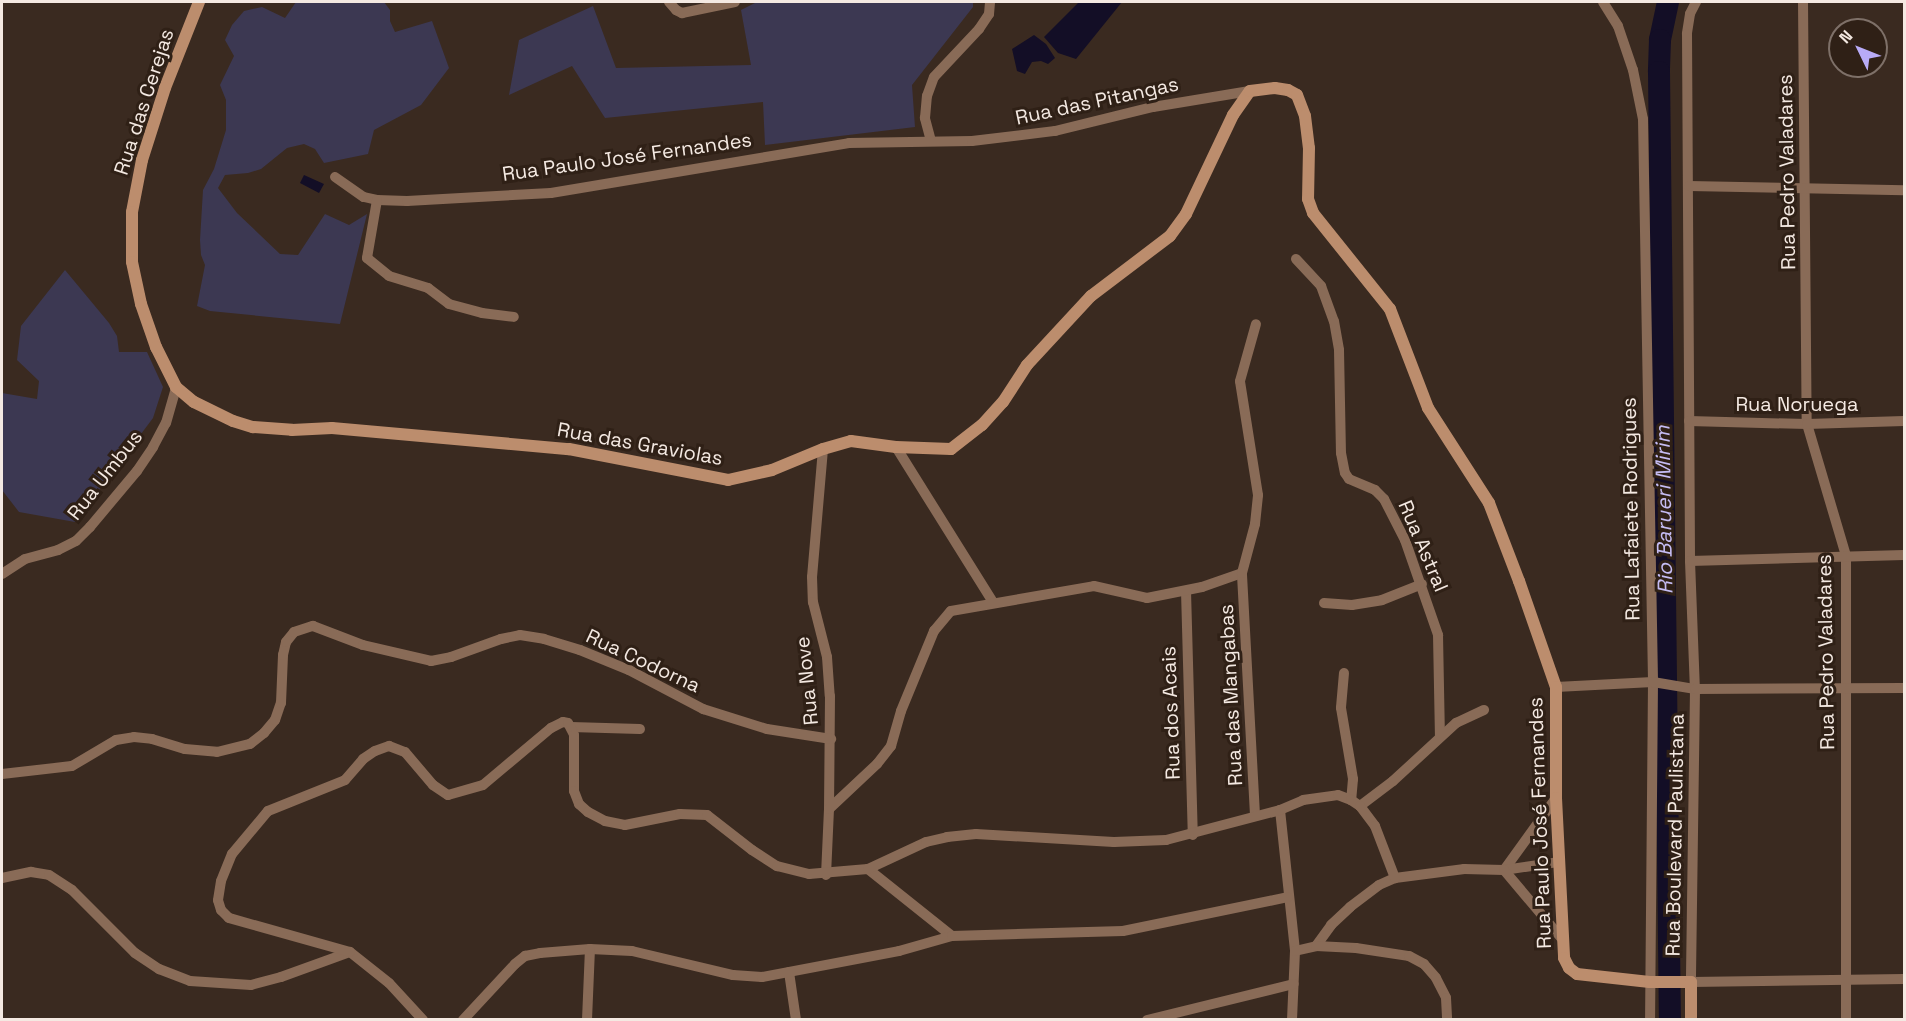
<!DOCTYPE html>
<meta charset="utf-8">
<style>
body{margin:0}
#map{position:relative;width:1906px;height:1021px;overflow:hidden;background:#3a2a20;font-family:"Space Grotesk",sans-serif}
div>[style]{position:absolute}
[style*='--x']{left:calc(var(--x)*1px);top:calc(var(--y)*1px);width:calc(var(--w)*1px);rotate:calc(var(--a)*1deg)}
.green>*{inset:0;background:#3c3852}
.water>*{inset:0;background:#130e26}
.river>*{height:22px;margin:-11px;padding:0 11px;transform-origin:11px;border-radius:11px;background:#130e26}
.minor>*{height:10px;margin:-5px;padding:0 5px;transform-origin:5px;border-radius:5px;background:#896b57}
.secondary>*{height:12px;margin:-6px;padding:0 6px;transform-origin:6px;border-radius:6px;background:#bc8d6d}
span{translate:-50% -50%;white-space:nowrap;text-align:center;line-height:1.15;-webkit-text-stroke:6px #2f2016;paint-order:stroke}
.street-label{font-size:20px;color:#f4e9e2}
.water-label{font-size:21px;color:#c5bcf3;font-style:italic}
.frame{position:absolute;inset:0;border:3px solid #f4e9e2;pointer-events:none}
.north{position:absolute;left:1828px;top:18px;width:60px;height:60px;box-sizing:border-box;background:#2f2016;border:2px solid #7e7068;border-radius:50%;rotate:313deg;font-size:16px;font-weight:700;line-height:24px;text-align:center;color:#f4e9e2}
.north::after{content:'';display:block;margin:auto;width:21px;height:27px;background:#b8abf7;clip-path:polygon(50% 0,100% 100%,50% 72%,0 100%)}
</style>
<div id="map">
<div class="green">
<i style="clip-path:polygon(296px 2px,384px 2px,390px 10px,390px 21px,395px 32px,432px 21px,449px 68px,421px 105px,374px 130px,368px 154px,324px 163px,315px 149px,304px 144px,287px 148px,261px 169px,248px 173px,225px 175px,218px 188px,237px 213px,280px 254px,298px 255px,325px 214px,349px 225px,367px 214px,340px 324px,210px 311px,197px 306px,205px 265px,201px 255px,200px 240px,203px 190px,214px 169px,226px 130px,226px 100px,220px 85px,234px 56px,225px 40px,232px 25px,244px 11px,262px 7px,285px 18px)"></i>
<i style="clip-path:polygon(757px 2px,973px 2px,973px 7px,912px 85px,915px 127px,765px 145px,763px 102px,605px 118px,572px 66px,509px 95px,519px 40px,593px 6px,616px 68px,751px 65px,741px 10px)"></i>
<i style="clip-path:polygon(65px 270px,109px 323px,117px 336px,119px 352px,147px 352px,163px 387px,153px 418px,75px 522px,19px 512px,2px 490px,2px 393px,37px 399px,39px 381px,17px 360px,21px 326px)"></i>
</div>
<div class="water">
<i style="clip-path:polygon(1079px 2px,1122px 2px,1076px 59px,1058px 53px,1044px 37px)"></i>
<i style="clip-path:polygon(1034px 35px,1046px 44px,1055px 58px,1048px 64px,1041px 61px,1032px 62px,1025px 74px,1017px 71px,1012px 49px)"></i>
<i style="clip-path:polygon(304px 175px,324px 184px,319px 193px,300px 183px)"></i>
</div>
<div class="river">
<i style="--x:1668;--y:2;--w:39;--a:102"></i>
<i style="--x:1660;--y:40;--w:32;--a:92"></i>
<i style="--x:1659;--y:72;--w:948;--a:89.34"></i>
</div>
<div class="minor">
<i style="--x:669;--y:2;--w:11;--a:49"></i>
<i style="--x:676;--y:10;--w:7;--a:27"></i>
<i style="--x:682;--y:13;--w:54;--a:-11.7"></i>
<i style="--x:1603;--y:2;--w:28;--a:58"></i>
<i style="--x:1618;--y:26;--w:46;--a:71.2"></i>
<i style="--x:1633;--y:70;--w:50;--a:78.5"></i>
<i style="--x:1643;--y:119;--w:563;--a:88.98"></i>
<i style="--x:1653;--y:682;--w:338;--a:90.5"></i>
<i style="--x:1696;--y:2;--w:13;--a:117"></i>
<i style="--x:1690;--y:14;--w:20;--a:99"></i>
<i style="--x:1687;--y:34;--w:527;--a:89.67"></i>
<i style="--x:1690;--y:561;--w:128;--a:87.8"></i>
<i style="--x:1695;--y:689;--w:293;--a:90.8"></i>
<i style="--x:1691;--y:982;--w:213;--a:-0.8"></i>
<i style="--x:1803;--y:2;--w:422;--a:89.5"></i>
<i style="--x:1807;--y:424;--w:138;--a:73.5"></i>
<i style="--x:1846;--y:556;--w:464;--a:90"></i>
<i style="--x:931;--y:141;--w:24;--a:-105"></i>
<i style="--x:925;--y:118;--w:22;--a:-85"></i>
<i style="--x:927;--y:96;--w:20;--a:-70"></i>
<i style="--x:934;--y:77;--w:66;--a:-46.8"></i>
<i style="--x:979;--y:29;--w:18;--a:-56"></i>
<i style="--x:989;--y:14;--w:12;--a:-85"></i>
<i style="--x:335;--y:177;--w:35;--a:35"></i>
<i style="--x:364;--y:197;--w:13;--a:13"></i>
<i style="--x:377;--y:200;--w:30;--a:2"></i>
<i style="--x:407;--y:201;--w:144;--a:-3.2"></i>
<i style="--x:551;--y:193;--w:302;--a:-9.5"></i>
<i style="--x:849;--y:143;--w:123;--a:-0.9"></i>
<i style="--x:972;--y:141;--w:84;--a:-6.9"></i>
<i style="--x:1055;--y:131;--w:101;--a:-13.8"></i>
<i style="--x:1153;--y:107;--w:98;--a:-9.4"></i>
<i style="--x:1689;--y:186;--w:215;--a:1.1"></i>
<i style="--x:377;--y:200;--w:59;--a:99.8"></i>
<i style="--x:367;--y:258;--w:28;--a:39"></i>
<i style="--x:389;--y:276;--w:41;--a:17.1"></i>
<i style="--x:428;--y:288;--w:26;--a:37"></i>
<i style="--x:449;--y:304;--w:34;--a:15"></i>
<i style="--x:482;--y:313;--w:32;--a:7"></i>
<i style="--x:1296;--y:259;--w:37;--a:47"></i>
<i style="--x:1321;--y:286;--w:37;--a:70"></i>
<i style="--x:1334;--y:321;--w:29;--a:80"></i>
<i style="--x:1339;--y:350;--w:103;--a:88.9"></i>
<i style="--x:1341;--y:453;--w:20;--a:79"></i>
<i style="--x:1345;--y:473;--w:7;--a:56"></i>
<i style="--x:1349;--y:479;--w:28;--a:23"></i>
<i style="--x:1375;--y:490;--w:13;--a:45"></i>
<i style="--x:1384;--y:499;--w:46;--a:62.9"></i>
<i style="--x:1405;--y:540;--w:101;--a:70.8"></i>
<i style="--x:1438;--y:635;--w:101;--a:88.9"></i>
<i style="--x:1689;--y:421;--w:118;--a:1.5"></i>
<i style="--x:1807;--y:424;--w:97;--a:-1.8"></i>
<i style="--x:896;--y:447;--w:183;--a:58"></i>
<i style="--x:823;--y:449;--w:128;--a:94.9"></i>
<i style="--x:812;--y:577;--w:25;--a:88"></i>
<i style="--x:813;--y:602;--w:57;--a:75.7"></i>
<i style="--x:827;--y:657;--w:39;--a:86"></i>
<i style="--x:830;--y:696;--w:113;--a:90.5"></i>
<i style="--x:829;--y:809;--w:66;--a:92.6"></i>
<i style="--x:1690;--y:561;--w:214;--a:-1.6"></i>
<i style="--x:2;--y:574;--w:27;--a:-33"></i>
<i style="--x:25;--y:559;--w:34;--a:-15"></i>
<i style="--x:58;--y:550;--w:20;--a:-27"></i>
<i style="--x:76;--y:541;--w:20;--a:-45"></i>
<i style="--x:90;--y:527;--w:73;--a:-50"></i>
<i style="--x:137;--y:471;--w:29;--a:-56"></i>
<i style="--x:153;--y:447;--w:27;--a:-62"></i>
<i style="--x:166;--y:423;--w:37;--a:-74"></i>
<i style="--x:1186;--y:591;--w:244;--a:88.4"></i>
<i style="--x:1324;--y:603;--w:28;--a:4"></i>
<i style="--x:1352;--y:605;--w:30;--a:-9"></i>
<i style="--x:1382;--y:600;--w:43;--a:-21.8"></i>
<i style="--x:1344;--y:673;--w:35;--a:95"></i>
<i style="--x:1341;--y:708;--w:72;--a:80.4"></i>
<i style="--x:1353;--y:779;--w:21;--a:95"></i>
<i style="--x:1556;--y:687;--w:97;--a:-3"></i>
<i style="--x:1653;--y:682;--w:43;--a:9.5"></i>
<i style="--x:1695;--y:689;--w:209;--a:-0.3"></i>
<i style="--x:571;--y:727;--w:69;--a:1.7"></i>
<i style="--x:2;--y:774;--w:70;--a:-6.5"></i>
<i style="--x:72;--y:766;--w:51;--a:-30.6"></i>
<i style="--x:116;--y:740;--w:18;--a:-9"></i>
<i style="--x:134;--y:737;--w:18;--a:6"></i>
<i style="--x:152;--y:739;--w:34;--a:17"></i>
<i style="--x:185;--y:749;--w:32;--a:5"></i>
<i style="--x:217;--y:752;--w:34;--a:-14"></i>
<i style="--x:250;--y:744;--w:18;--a:-38"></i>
<i style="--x:264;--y:733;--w:17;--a:-50"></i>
<i style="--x:275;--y:720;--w:18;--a:-71"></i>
<i style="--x:281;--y:703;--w:48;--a:-87.6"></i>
<i style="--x:283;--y:655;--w:13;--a:-77"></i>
<i style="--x:286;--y:642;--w:13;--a:-51"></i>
<i style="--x:294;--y:632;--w:20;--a:-18"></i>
<i style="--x:313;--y:626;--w:53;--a:20.8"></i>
<i style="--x:363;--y:645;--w:70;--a:13.2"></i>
<i style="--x:431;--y:661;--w:20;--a:-11"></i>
<i style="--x:451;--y:657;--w:53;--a:-19.8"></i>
<i style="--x:501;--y:639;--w:19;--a:-12"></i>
<i style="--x:520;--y:635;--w:24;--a:9"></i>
<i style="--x:544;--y:639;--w:38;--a:17"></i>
<i style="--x:580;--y:650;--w:53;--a:22.2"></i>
<i style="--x:629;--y:670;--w:84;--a:27.8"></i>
<i style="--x:703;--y:709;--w:67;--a:17.4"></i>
<i style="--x:767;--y:729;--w:65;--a:8.9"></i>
<i style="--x:1556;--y:798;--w:89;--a:125.8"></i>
<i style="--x:1504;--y:870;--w:56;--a:-8.3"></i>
<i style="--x:1360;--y:806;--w:41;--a:-37.1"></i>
<i style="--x:1393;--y:781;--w:86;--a:-42.6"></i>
<i style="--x:1456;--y:723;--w:31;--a:-25"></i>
<i style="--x:829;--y:809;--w:66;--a:-43.2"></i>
<i style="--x:877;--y:764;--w:23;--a:-52"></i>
<i style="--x:891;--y:746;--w:36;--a:-74"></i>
<i style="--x:901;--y:711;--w:87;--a:-67.6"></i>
<i style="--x:934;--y:631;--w:26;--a:-50"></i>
<i style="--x:951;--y:611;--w:145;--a:-9.9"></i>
<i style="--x:1094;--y:586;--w:54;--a:12.8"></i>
<i style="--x:1147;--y:598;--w:56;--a:-11.3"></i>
<i style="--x:1202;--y:587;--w:42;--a:-19.3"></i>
<i style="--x:1280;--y:810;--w:142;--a:83.9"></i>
<i style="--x:1295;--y:951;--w:69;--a:92.5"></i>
<i style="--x:1255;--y:815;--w:242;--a:-93.1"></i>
<i style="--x:1242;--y:573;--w:51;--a:-75.1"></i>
<i style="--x:1255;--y:524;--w:29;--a:-84"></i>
<i style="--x:1258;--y:495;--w:115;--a:-99"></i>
<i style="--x:1240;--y:381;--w:59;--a:-74.3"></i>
<i style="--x:868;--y:869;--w:107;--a:38.6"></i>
<i style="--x:2;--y:878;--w:30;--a:-12"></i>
<i style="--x:31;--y:872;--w:18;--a:9"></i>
<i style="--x:49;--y:875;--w:27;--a:33"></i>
<i style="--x:72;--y:890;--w:89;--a:45"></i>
<i style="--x:135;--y:953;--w:29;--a:34"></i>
<i style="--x:159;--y:969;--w:33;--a:21"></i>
<i style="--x:190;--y:981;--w:61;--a:3.8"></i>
<i style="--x:251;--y:985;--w:31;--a:-15"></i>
<i style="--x:281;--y:977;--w:73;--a:-19.9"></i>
<i style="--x:1316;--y:946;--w:26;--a:-54"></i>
<i style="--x:1331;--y:925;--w:26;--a:-43"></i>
<i style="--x:1350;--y:907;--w:36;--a:-37"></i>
<i style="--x:1379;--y:885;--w:17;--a:-24"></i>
<i style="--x:1395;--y:878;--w:70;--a:-7.4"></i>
<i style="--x:1464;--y:869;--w:40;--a:1.4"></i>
<i style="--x:1504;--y:870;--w:92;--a:49.9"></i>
<i style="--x:1295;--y:951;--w:22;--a:-13"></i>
<i style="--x:1316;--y:946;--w:40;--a:2.9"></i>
<i style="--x:1356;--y:948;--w:54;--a:8.6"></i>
<i style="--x:1409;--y:956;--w:17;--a:28"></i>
<i style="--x:1424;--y:964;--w:18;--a:49"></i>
<i style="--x:1436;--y:978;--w:22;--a:63"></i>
<i style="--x:1446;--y:998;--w:22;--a:87"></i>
<i style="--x:789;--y:972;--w:49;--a:81.7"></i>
<i style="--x:423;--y:1020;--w:50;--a:-132.6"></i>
<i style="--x:389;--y:983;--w:50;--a:-141.5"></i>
<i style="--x:350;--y:952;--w:126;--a:-164.3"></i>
<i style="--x:229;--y:918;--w:11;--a:-135"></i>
<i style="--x:221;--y:910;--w:10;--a:-107"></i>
<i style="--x:218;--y:900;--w:19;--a:-81"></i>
<i style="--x:221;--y:881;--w:29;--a:-68"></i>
<i style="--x:232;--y:854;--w:56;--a:-50.1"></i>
<i style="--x:268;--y:811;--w:83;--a:-21.9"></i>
<i style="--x:345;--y:780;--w:28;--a:-49"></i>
<i style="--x:363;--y:759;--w:14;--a:-34"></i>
<i style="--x:375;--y:751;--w:15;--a:-20"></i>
<i style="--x:389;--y:746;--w:17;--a:21"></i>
<i style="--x:405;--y:752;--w:43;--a:49.7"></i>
<i style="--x:433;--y:785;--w:18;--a:34"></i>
<i style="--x:448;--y:795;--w:36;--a:-16"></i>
<i style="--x:483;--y:785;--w:89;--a:-40"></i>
<i style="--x:551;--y:728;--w:13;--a:-27"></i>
<i style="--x:563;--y:722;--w:5;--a:11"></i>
<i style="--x:568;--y:723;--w:13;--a:63"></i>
<i style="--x:574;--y:735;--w:56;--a:90"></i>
<i style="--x:574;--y:791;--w:14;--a:69"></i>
<i style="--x:579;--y:804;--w:12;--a:42"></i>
<i style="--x:588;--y:812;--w:19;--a:28"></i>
<i style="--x:605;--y:821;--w:20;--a:11"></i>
<i style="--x:625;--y:825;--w:56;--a:-11.3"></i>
<i style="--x:680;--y:814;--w:27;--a:2"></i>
<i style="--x:707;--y:815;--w:57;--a:37.9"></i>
<i style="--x:752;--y:850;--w:30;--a:33"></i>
<i style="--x:777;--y:866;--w:33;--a:14"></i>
<i style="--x:809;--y:874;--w:59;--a:-4.8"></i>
<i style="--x:868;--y:869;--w:64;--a:-25"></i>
<i style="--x:926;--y:842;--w:22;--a:-13"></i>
<i style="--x:947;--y:837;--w:29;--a:-6"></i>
<i style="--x:976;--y:834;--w:138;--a:3.3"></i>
<i style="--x:1114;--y:842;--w:52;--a:-2.2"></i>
<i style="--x:1166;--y:840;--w:118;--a:-14.7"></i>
<i style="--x:1280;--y:810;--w:25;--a:-23"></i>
<i style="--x:1303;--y:800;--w:35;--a:-8"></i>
<i style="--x:1338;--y:795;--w:14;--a:21"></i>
<i style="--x:1351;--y:800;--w:11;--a:34"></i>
<i style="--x:1360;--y:806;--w:25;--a:53"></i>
<i style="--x:1375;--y:826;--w:56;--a:69"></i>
<i style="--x:463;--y:1020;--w:76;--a:-47.1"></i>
<i style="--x:515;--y:964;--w:13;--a:-39"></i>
<i style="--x:525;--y:956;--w:15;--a:-11"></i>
<i style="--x:540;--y:953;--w:50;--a:-4.6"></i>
<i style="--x:590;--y:949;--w:42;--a:2.7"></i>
<i style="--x:632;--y:951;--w:104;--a:13.4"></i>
<i style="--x:733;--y:975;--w:29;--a:4"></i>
<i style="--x:762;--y:977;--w:139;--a:-10.7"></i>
<i style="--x:899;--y:951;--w:55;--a:-15.8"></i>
<i style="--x:952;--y:936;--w:171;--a:-1.7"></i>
<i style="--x:1123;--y:931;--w:168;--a:-11.6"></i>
<i style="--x:587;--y:1020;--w:71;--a:-87.6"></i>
<i style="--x:1147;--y:1020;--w:151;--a:-13.8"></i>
</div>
<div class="secondary">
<i style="--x:199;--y:2;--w:92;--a:111.6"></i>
<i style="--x:165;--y:88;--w:76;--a:107.7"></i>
<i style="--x:142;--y:160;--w:53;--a:100.9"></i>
<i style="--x:132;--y:212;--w:50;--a:90"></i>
<i style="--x:132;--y:262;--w:43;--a:77.9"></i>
<i style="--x:141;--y:304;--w:46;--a:70.8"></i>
<i style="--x:156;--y:347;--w:45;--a:63.4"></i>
<i style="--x:176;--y:387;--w:23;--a:40"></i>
<i style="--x:194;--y:402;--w:43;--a:26"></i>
<i style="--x:233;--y:421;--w:21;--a:17"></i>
<i style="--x:253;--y:427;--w:39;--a:4"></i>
<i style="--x:292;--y:430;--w:40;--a:-2.9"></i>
<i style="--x:332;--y:428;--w:238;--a:5.1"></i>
<i style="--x:569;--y:449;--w:162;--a:11"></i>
<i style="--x:728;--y:480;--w:45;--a:-12.8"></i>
<i style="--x:772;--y:470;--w:55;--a:-22.4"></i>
<i style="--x:823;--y:449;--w:29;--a:-16"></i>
<i style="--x:851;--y:441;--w:45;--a:7.6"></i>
<i style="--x:896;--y:447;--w:55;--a:2.1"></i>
<i style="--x:951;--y:449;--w:39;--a:-38"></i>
<i style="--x:982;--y:425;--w:31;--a:-48"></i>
<i style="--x:1003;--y:402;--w:44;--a:-57"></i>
<i style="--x:1027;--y:365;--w:94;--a:-47.2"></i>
<i style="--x:1091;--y:296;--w:99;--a:-37.2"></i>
<i style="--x:1170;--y:236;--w:27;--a:-54"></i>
<i style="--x:1186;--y:214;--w:110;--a:-64.6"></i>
<i style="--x:1233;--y:115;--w:29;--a:-55"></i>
<i style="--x:1250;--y:91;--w:25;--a:-7"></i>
<i style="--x:1275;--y:88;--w:13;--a:9"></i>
<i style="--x:1288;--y:90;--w:10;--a:29"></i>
<i style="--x:1297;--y:95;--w:22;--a:69"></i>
<i style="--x:1305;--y:116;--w:32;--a:83"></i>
<i style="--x:1309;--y:148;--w:51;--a:91.1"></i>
<i style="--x:1308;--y:199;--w:15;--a:70"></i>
<i style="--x:1313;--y:213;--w:123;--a:51.3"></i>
<i style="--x:1390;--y:309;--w:106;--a:69"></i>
<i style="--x:1428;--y:408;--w:113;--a:57.3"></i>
<i style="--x:1489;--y:503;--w:84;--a:69"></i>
<i style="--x:1519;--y:581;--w:112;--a:70.8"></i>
<i style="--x:1556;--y:687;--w:111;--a:90"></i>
<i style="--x:1556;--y:798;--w:160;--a:87.1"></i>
<i style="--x:1564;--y:958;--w:11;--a:63"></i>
<i style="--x:1569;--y:968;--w:10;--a:37"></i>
<i style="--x:1577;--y:974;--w:73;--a:6.3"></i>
<i style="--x:1650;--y:982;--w:41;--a:0"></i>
<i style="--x:1691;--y:982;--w:38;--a:90"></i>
</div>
<div class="street-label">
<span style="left:1097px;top:101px;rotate:-12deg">Rua das Pitangas</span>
<span style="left:144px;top:102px;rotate:-72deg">Rua das Cerejas</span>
<span style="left:627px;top:157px;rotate:-8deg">Rua Paulo José Fernandes</span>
<span style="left:1787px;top:172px;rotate:-91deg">Rua Pedro Valadares</span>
<span style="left:1797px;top:404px">Rua Noruega</span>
<span style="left:640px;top:444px;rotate:10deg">Rua das Graviolas</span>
<span style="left:105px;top:475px;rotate:-52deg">Rua Umbus</span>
<span style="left:1631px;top:509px;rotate:-91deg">Rua Lafaiete Rodrigues</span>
<span style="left:1423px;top:546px;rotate:67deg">Rua Astral</span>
<span style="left:1826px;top:652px;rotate:-91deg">Rua Pedro Valadares</span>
<span style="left:643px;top:661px;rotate:25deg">Rua Codorna</span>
<span style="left:807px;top:681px;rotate:-96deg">Rua Nove</span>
<span style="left:1231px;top:695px;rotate:-93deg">Rua das Mangabas</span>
<span style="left:1171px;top:713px;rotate:-92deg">Rua dos Acais</span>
<span style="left:1540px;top:823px;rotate:-92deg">Rua Paulo José Fernandes</span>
<span style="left:1675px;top:835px;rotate:-89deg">Rua Boulevard Paulistana</span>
</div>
<div class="water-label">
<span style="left:1664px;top:510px;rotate:-91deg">Rio Barueri Mirim</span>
</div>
<div class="frame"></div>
<div class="north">N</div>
</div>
